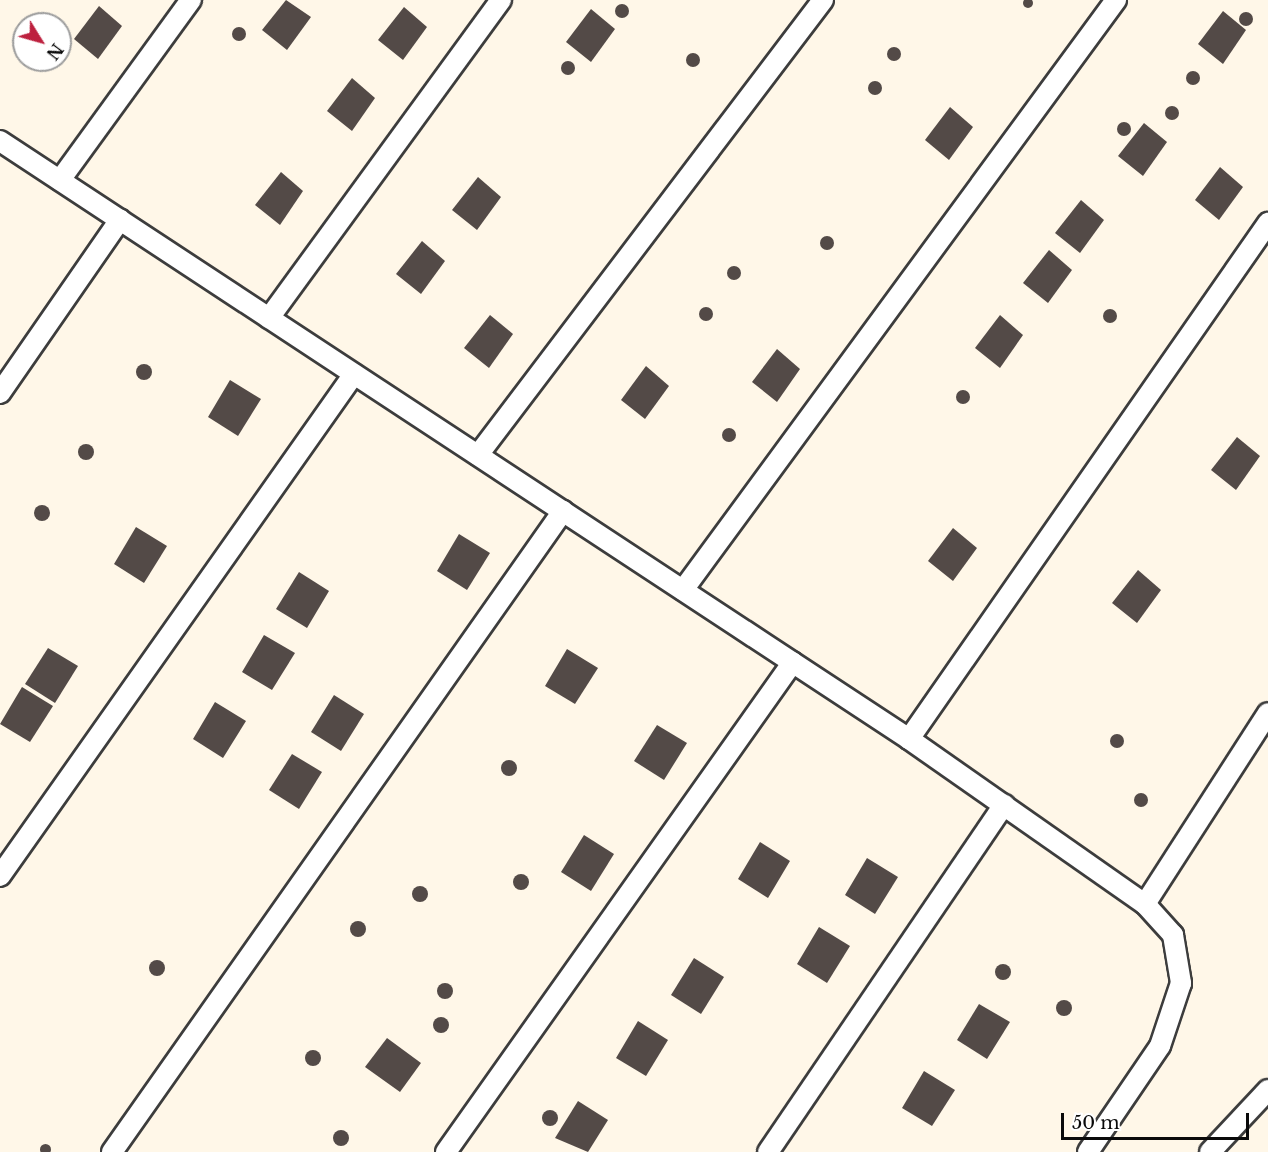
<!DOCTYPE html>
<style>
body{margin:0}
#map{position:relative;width:1268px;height:1152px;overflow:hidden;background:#fff7e8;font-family:"Libre Baskerville",serif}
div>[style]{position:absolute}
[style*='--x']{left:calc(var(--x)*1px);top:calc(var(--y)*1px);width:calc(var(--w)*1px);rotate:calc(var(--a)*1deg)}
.building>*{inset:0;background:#534a47}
.round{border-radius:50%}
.roads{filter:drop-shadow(2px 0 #3d3d3d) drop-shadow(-2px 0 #3d3d3d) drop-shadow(0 2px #3d3d3d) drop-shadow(0 -2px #3d3d3d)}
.street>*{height:20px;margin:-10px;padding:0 10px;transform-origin:10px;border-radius:10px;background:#fff}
span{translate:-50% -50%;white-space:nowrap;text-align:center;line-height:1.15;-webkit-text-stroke:6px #fff;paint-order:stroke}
.north{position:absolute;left:12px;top:12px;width:60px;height:60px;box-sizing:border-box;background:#fff;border:2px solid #9d9d9d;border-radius:50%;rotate:127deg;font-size:16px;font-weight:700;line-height:24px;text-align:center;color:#0a0a0a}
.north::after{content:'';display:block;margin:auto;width:21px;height:27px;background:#bd203e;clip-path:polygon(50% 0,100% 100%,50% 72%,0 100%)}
.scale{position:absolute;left:1061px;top:1113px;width:188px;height:27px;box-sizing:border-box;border:3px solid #0a0a0a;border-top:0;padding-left:8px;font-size:18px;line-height:21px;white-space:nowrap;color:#0a0a0a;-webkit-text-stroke:4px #fff;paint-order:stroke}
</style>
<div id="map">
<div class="building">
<i class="round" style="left:1023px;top:-2px;width:10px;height:10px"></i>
<i style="clip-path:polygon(286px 0,311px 17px,287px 50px,262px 30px)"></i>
<i class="round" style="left:615px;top:4px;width:14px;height:14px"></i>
<i style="clip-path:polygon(99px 6px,122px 26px,98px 59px,74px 39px)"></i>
<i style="clip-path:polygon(404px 7px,427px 27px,403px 60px,378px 40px)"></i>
<i style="clip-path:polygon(591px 9px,615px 29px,591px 62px,566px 42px)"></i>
<i style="clip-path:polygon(1223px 11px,1246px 30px,1223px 64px,1198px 44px)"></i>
<i class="round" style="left:1239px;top:12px;width:14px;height:14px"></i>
<i class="round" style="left:232px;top:27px;width:14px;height:14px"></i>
<i class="round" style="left:887px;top:47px;width:14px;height:14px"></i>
<i class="round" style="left:686px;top:53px;width:14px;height:14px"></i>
<i class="round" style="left:561px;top:61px;width:14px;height:14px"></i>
<i class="round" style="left:1186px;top:71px;width:14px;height:14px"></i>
<i style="clip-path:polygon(352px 78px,375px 98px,352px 131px,327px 111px)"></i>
<i class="round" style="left:868px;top:81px;width:14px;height:14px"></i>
<i class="round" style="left:1165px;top:106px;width:14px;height:14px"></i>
<i style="clip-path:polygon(950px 107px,973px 127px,949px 160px,925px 140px)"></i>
<i class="round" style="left:1117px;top:122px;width:14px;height:14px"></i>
<i style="clip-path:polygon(1144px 123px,1167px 142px,1143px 176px,1118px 156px)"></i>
<i style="clip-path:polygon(1220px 167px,1243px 187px,1219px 220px,1195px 200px)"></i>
<i style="clip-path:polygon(281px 172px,303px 191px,280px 225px,255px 205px)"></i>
<i style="clip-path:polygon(478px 177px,501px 197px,477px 230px,452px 210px)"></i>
<i style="clip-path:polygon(1081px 200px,1104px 220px,1080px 253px,1055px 233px)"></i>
<i class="round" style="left:820px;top:236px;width:14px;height:14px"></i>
<i style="clip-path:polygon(422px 241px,445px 261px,421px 294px,396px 274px)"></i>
<i style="clip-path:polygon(1049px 250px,1072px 270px,1048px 303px,1023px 283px)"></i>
<i class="round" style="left:727px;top:266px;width:14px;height:14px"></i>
<i class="round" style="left:699px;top:307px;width:14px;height:14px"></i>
<i class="round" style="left:1103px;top:309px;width:14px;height:14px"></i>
<i style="clip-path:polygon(490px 315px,513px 334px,489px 368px,464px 348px)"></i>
<i style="clip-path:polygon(1000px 315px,1023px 335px,1000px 368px,975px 348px)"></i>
<i style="clip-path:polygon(777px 349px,800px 369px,777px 402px,752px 382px)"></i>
<i class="round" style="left:136px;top:364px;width:16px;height:16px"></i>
<i style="clip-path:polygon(646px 366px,669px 386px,645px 419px,621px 400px)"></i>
<i style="clip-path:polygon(230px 380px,261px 399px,238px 436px,208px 417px)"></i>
<i class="round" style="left:956px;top:390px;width:14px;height:14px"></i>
<i class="round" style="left:722px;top:428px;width:14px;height:14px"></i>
<i style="clip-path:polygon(1237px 437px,1260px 456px,1236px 490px,1211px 470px)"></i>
<i class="round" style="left:78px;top:444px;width:16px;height:16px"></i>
<i class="round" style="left:34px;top:505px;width:16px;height:16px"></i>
<i style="clip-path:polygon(136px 527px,167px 546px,144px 583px,114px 564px)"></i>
<i style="clip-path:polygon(953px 528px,977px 548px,953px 581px,928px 561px)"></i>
<i style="clip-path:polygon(459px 534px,490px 553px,467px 590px,437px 571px)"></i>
<i style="clip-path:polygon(1138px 570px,1161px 590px,1137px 623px,1112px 603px)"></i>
<i style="clip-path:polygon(299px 572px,329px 591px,307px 628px,276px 609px)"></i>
<i style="clip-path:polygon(264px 635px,295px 653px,272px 690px,242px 672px)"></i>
<i style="clip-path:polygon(48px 648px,78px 666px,55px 703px,25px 684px)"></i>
<i style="clip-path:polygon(567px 649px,598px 668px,575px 704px,545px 686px)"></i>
<i style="clip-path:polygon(22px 687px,53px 706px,30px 742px,0 724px)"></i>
<i style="clip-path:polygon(334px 695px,364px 714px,341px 751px,311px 732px)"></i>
<i style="clip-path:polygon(215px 702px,246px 721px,223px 758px,193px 739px)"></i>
<i style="clip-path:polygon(657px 725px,687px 743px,664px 780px,634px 761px)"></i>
<i class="round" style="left:1110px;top:734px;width:14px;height:14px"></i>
<i style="clip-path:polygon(292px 754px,322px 772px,299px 809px,269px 790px)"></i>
<i class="round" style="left:501px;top:760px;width:16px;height:16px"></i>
<i class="round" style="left:1134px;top:793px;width:14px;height:14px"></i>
<i style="clip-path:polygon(584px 835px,614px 854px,591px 891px,561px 872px)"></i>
<i style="clip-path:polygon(760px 842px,790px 861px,768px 898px,738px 879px)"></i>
<i style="clip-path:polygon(867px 858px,898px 877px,875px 914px,845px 895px)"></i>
<i class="round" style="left:513px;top:874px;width:16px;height:16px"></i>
<i class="round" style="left:412px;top:886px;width:16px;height:16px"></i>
<i class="round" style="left:350px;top:921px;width:16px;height:16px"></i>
<i style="clip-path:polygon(819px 927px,850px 946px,827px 983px,797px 964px)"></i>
<i style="clip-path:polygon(694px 958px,724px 977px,701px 1014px,671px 995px)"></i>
<i class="round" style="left:149px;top:960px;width:16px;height:16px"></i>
<i class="round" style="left:995px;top:964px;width:16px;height:16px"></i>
<i class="round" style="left:437px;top:983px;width:16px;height:16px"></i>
<i class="round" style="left:1056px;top:1000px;width:16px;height:16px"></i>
<i style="clip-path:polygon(979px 1004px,1010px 1022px,987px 1059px,957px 1040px)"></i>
<i class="round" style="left:433px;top:1017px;width:16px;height:16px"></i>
<i style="clip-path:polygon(638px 1021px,668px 1040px,646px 1076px,616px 1058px)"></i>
<i style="clip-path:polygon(387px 1038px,421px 1063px,400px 1092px,365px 1067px)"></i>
<i class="round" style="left:305px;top:1050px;width:16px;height:16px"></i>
<i style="clip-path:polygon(924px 1071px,955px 1090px,932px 1126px,902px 1108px)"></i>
<i style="clip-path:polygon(578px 1101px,608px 1120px,588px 1152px,555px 1138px)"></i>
<i class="round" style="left:542px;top:1110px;width:16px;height:16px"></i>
<i class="round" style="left:333px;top:1130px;width:16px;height:16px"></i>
<i class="round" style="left:39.5px;top:1143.5px;width:11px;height:11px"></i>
</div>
<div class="roads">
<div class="street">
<i style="--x:0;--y:141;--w:1088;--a:33.34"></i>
<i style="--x:909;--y:739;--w:288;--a:35"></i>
<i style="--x:1145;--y:904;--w:42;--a:47.9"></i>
<i style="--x:1173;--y:935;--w:49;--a:80.5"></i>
<i style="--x:1181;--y:983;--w:66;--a:108.4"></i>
<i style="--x:1160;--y:1046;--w:128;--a:124.2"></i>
<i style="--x:60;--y:180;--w:223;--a:-54"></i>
<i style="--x:269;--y:318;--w:394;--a:-53.9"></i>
<i style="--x:0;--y:393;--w:211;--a:-55.3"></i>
<i style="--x:478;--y:455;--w:571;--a:-52.83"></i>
<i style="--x:683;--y:590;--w:732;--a:-53.73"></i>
<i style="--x:909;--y:739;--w:629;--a:-55.17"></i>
<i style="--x:0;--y:876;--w:614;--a:-54.81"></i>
<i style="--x:1145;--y:904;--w:227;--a:-57.2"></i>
<i style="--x:112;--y:1152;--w:784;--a:-54.87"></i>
<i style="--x:446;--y:1152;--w:600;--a:-54.7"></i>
<i style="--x:768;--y:1152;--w:420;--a:-55.8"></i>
<i style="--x:1210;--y:1152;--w:85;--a:-46.9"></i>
</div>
</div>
<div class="north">N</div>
<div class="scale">50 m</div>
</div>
